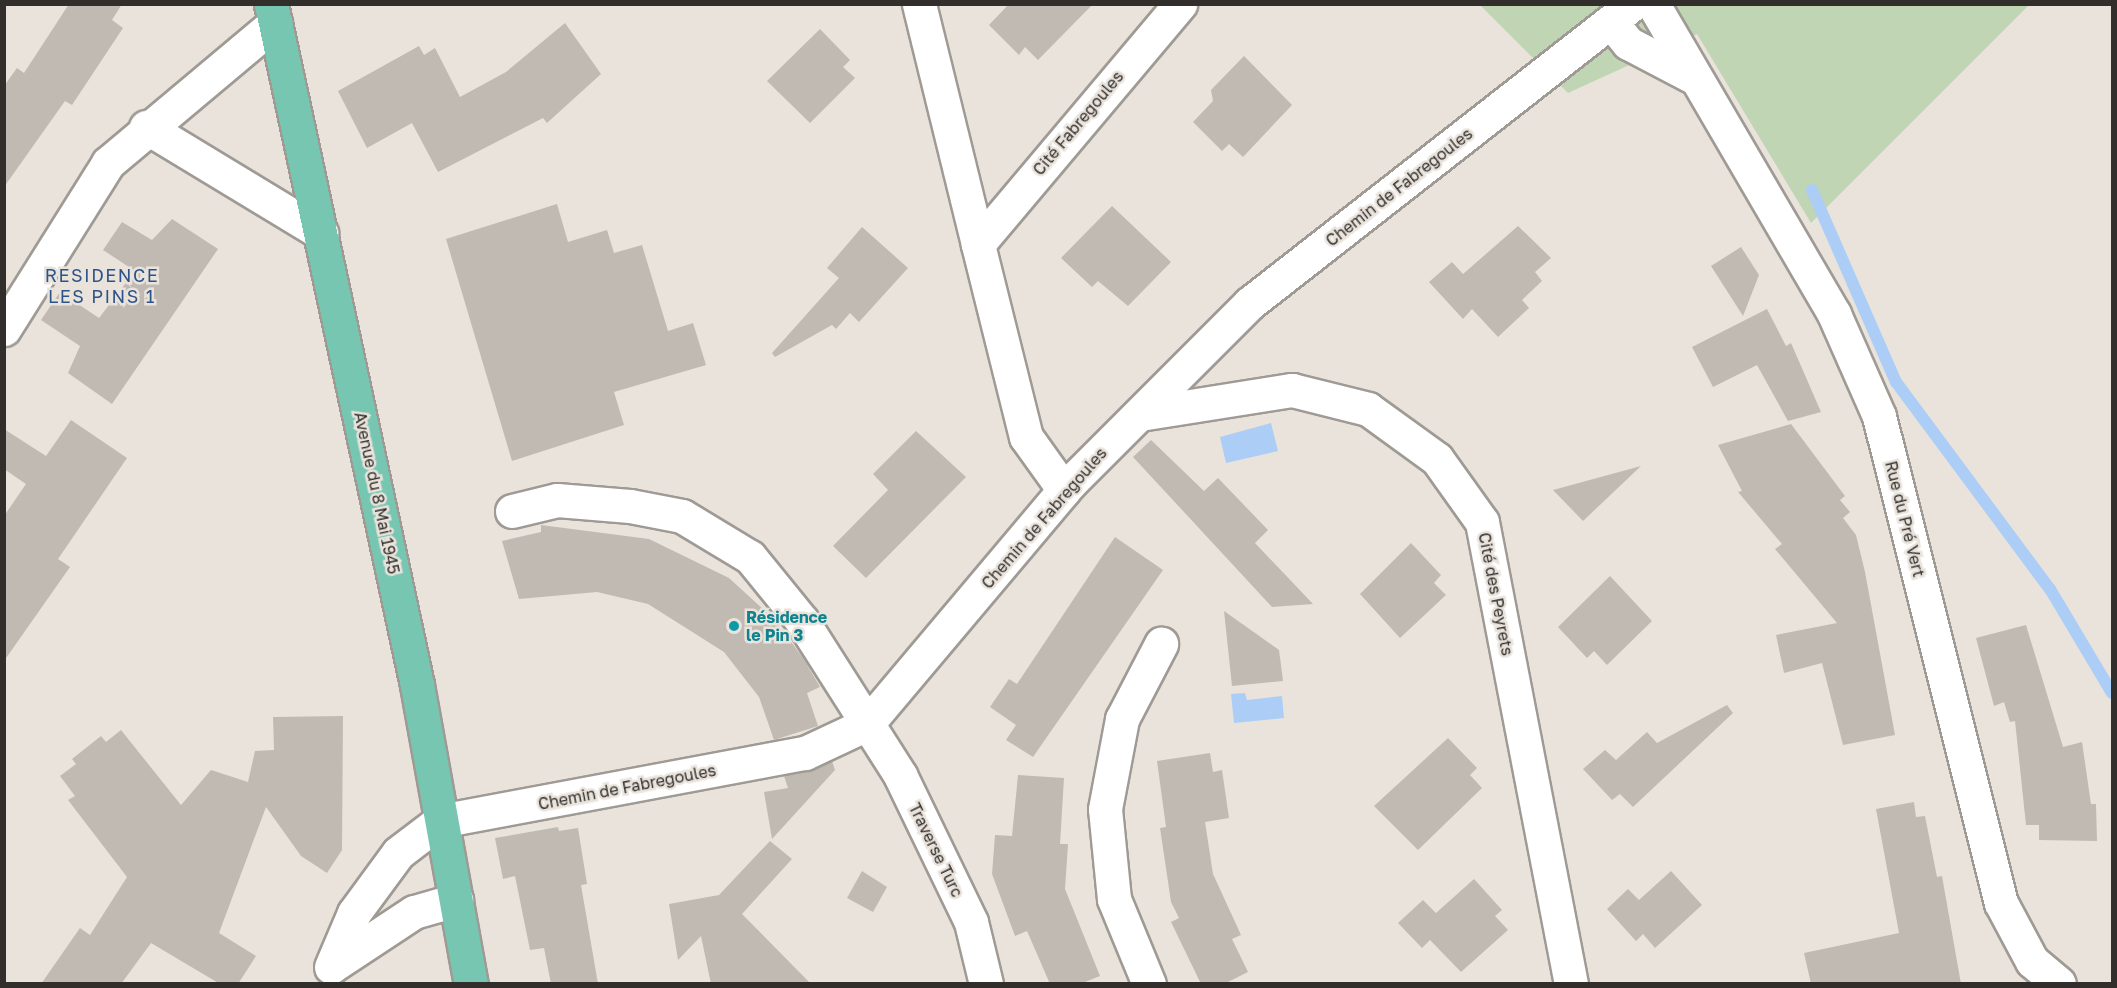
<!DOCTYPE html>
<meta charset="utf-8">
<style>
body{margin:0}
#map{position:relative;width:2117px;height:988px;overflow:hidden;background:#e9e3dc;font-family:"Golos Text",sans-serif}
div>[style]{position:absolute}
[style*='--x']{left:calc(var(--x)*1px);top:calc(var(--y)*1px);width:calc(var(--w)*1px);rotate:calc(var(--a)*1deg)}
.green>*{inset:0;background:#bfd5b3}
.water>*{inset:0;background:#accef6}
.stream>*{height:12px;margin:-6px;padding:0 6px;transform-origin:6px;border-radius:6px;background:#accef6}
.building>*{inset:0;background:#c0bab3}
.roads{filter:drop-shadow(2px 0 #9f9a94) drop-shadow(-2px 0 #9f9a94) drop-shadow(0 2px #9f9a94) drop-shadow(0 -2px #9f9a94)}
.minor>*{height:33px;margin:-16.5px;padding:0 16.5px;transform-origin:16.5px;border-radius:16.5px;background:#fff}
.major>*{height:33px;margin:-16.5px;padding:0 16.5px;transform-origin:16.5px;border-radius:16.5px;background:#77c6b2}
.dots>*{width:16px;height:16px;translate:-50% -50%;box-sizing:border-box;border:3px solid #e9e3dc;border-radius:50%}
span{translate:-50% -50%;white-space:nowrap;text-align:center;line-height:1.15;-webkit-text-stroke:5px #e9e3dc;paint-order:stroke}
.street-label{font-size:16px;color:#312e2c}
.culture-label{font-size:16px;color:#0d838f;font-weight:700}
.left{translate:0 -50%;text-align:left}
.neighbourhood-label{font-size:18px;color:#2d548a;letter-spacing:1.5px}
.frame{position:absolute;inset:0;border:6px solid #312e2c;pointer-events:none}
</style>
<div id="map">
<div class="green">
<i style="clip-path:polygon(1480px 5px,2029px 5px,1811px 223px,1697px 34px,1568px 93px)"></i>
</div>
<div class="water">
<i style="clip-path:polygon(1271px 423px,1278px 451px,1226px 463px,1220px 437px)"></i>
<i style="clip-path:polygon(1245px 693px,1247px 700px,1282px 696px,1284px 718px,1234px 723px,1231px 694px)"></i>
</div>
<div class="stream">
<i style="--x:1812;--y:190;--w:210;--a:66.4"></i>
<i style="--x:1896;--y:382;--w:258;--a:53.4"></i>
<i style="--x:2050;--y:589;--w:121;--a:59.2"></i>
</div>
<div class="building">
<i style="clip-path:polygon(69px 4px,122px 4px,112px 20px,123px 28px,72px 105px,65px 101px,4px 187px,4px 86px,17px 68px,24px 73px)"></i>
<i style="clip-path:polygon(1009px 4px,1093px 4px,1038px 60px,1025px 47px,1019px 55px,989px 25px)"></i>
<i style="clip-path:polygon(565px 23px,601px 74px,547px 123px,543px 118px,438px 172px,412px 123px,367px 148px,338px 91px,419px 46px,424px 55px,435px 48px,460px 97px,506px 72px)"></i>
<i style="clip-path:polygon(820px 29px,850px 60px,843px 67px,855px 78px,810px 123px,767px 81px)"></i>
<i style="clip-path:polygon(1244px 56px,1292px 105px,1243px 157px,1229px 144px,1222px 151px,1193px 122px,1213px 101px,1211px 90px)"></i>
<i style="clip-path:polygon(557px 204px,568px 242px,607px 230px,614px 253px,642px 245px,668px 331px,693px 323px,706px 365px,614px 392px,624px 425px,512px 461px,446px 239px)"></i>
<i style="clip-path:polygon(1112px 206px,1171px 262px,1128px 306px,1098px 281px,1092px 287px,1061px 258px)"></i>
<i style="clip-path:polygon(172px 219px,218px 249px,112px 404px,68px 373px,80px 346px,41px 320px,60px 292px,99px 318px,135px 271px,103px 250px,122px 222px,152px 240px)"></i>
<i style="clip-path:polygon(1518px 226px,1551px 258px,1535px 272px,1542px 281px,1522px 300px,1529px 308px,1498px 337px,1472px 309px,1463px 319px,1429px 282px,1452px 262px,1463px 274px)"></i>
<i style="clip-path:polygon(862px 227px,908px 268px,859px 322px,850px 313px,836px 329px,832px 325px,775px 357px,772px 353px,839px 278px,827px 268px)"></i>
<i style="clip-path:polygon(1741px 247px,1759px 275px,1743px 316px,1711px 266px)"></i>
<i style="clip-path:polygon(1767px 309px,1786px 346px,1791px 343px,1821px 412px,1788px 421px,1757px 365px,1713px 387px,1692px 347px)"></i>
<i style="clip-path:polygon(71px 420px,127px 458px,58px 559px,70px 567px,4px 661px,4px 516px,26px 484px,4px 469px,4px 429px,46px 456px)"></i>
<i style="clip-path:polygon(1791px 424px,1845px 496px,1840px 500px,1850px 512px,1843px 518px,1856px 535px,1865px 572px,1895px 735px,1843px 745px,1822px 663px,1784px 673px,1776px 635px,1837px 623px,1775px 549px,1782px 544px,1738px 492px,1742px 491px,1718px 445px)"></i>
<i style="clip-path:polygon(916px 431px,966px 477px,866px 578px,833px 546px,888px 490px,873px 474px)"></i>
<i style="clip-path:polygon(1151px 440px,1204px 491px,1218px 478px,1268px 530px,1255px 543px,1313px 604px,1272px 607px,1133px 457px)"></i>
<i style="clip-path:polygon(1641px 466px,1583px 521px,1553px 490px)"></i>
<i style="clip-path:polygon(541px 525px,649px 539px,729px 578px,774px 619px,803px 658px,820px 687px,807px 693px,818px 726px,774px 740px,759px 697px,724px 652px,648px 604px,597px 592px,519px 599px,502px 541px,541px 532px)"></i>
<i style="clip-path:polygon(1115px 537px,1163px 570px,1033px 757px,1006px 740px,1016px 725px,990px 707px,1009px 679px,1017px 684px)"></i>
<i style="clip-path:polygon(1411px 543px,1441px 575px,1434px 583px,1446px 595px,1400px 638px,1360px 594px)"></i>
<i style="clip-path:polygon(1610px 576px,1652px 621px,1607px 665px,1594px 651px,1587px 658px,1558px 627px)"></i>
<i style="clip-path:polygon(1224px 611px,1279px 650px,1283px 681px,1232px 686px)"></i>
<i style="clip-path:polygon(2026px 625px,2063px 747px,2082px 742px,2091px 804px,2096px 804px,2097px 841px,2039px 840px,2039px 825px,2026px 825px,2015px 721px,2010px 722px,2004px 702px,1994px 706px,1976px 638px)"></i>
<i style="clip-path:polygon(1727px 705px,1733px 713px,1633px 807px,1620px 794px,1612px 800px,1583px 769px,1605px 750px,1616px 760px,1647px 732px,1657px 743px)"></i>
<i style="clip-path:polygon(343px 716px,342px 850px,327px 873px,301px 856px,266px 807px,219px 933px,256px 956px,238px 984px,220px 984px,151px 943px,121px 984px,41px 984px,80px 928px,90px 935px,127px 877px,68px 800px,75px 796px,60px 776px,76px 764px,72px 759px,101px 736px,106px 742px,121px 730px,181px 805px,211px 770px,248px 782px,255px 751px,274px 750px,273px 717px)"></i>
<i style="clip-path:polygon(1448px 738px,1477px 768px,1470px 775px,1482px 788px,1418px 850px,1374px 806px)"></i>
<i style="clip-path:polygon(1210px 753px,1213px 772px,1222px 770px,1229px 818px,1205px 822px,1213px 874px,1241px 935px,1232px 939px,1248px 972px,1224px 984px,1201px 984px,1171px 922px,1179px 918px,1171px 902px,1160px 828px,1166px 827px,1157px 761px)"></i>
<i style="clip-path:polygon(832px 761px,835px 770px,772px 839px,764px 792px,788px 788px,784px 776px)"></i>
<i style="clip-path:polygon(1018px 775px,1064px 778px,1060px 844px,1068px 844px,1065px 889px,1100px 976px,1080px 984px,1050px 984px,1027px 931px,1015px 936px,992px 874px,995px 835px,1012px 836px)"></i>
<i style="clip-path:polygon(1914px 802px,1916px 817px,1925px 816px,1937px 877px,1942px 876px,1961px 984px,1811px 984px,1804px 953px,1899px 933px,1876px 809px)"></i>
<i style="clip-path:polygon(558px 827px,559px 831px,578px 828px,587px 884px,581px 885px,598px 984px,551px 984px,544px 948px,530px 950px,515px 876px,503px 879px,495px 838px)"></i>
<i style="clip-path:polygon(770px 841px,792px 859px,742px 914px,811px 984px,711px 984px,701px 936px,678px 960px,669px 904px,719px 895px)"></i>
<i style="clip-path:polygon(862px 871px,887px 887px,873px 912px,847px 898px)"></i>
<i style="clip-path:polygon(1671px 871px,1702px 905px,1655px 948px,1643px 934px,1636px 941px,1607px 909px,1628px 889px,1639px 900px)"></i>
<i style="clip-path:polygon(1474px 879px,1502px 910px,1495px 916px,1508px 930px,1461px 972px,1430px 940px,1422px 948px,1398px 923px,1423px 900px,1436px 913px)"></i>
</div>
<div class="roads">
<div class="minor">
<i style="--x:919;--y:4;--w:247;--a:76.2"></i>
<i style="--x:1653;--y:4;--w:359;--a:59.7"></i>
<i style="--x:1834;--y:314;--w:111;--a:66.2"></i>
<i style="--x:1879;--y:416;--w:502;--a:75.94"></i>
<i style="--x:2001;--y:903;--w:66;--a:61.9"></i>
<i style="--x:2032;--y:961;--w:35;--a:40"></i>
<i style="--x:1611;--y:22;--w:27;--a:51"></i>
<i style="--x:1628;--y:43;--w:71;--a:27.6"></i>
<i style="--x:146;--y:127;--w:205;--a:31.2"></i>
<i style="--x:4;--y:329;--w:196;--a:-57.9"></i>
<i style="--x:108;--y:163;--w:218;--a:-40"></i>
<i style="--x:1140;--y:414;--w:154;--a:-9"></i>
<i style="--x:1292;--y:390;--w:78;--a:14"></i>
<i style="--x:1368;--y:409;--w:85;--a:35.9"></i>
<i style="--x:1437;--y:459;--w:77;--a:54.5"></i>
<i style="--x:1482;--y:522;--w:470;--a:79.1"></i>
<i style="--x:1064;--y:490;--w:65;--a:-125.6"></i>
<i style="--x:1026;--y:437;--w:199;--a:-104"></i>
<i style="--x:978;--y:244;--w:314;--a:-49.9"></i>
<i style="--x:512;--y:511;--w:46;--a:-13.7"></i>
<i style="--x:557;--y:500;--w:73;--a:4.7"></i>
<i style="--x:630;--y:506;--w:53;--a:10.9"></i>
<i style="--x:682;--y:516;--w:79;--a:31.1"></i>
<i style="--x:750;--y:557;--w:82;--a:50.9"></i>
<i style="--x:802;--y:621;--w:183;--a:57.5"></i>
<i style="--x:900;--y:775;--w:163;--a:64.2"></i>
<i style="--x:971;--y:922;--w:64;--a:76.4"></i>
<i style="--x:332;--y:966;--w:98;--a:-33.4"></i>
<i style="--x:414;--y:912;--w:44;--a:-15.9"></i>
<i style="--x:331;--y:967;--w:59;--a:-66.9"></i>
<i style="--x:354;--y:913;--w:74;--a:-53.7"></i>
<i style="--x:398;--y:853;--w:53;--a:-37.3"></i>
<i style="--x:440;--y:821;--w:371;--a:-10.6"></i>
<i style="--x:805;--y:753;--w:68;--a:-25.1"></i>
<i style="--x:867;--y:724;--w:317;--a:-49.9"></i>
<i style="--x:1071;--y:482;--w:253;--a:-45"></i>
<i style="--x:1250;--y:303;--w:486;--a:-38"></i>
<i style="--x:1149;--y:984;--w:92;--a:-112.4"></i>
<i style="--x:1114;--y:899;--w:90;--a:-95.7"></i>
<i style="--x:1105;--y:809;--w:92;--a:-79.3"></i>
<i style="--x:1122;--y:719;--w:85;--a:-62.5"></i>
</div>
<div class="major">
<i style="--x:271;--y:4;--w:696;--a:77.9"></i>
<i style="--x:417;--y:685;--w:304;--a:79.8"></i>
</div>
</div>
<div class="dots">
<i style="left:734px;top:626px;background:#0f9aa8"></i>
</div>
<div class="street-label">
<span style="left:1078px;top:123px;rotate:-50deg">Cité Fabregoules</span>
<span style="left:1399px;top:187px;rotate:-38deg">Chemin de Fabregoules</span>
<span style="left:377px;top:493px;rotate:78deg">Avenue du 8 Mai 1945</span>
<span style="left:1044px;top:518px;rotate:-49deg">Chemin de Fabregoules</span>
<span style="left:1905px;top:519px;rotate:76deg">Rue du Pré Vert</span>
<span style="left:1496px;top:594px;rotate:79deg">Cité des Peyrets</span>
<span style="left:627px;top:787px;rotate:-11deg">Chemin de Fabregoules</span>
<span style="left:936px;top:850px;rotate:64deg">Traverse Turc</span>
</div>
<div class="culture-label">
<span class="left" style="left:746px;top:626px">Résidence<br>le Pin 3</span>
</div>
<div class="neighbourhood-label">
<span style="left:102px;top:286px">RESIDENCE<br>LES PINS 1</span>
</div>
<div class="frame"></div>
</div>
